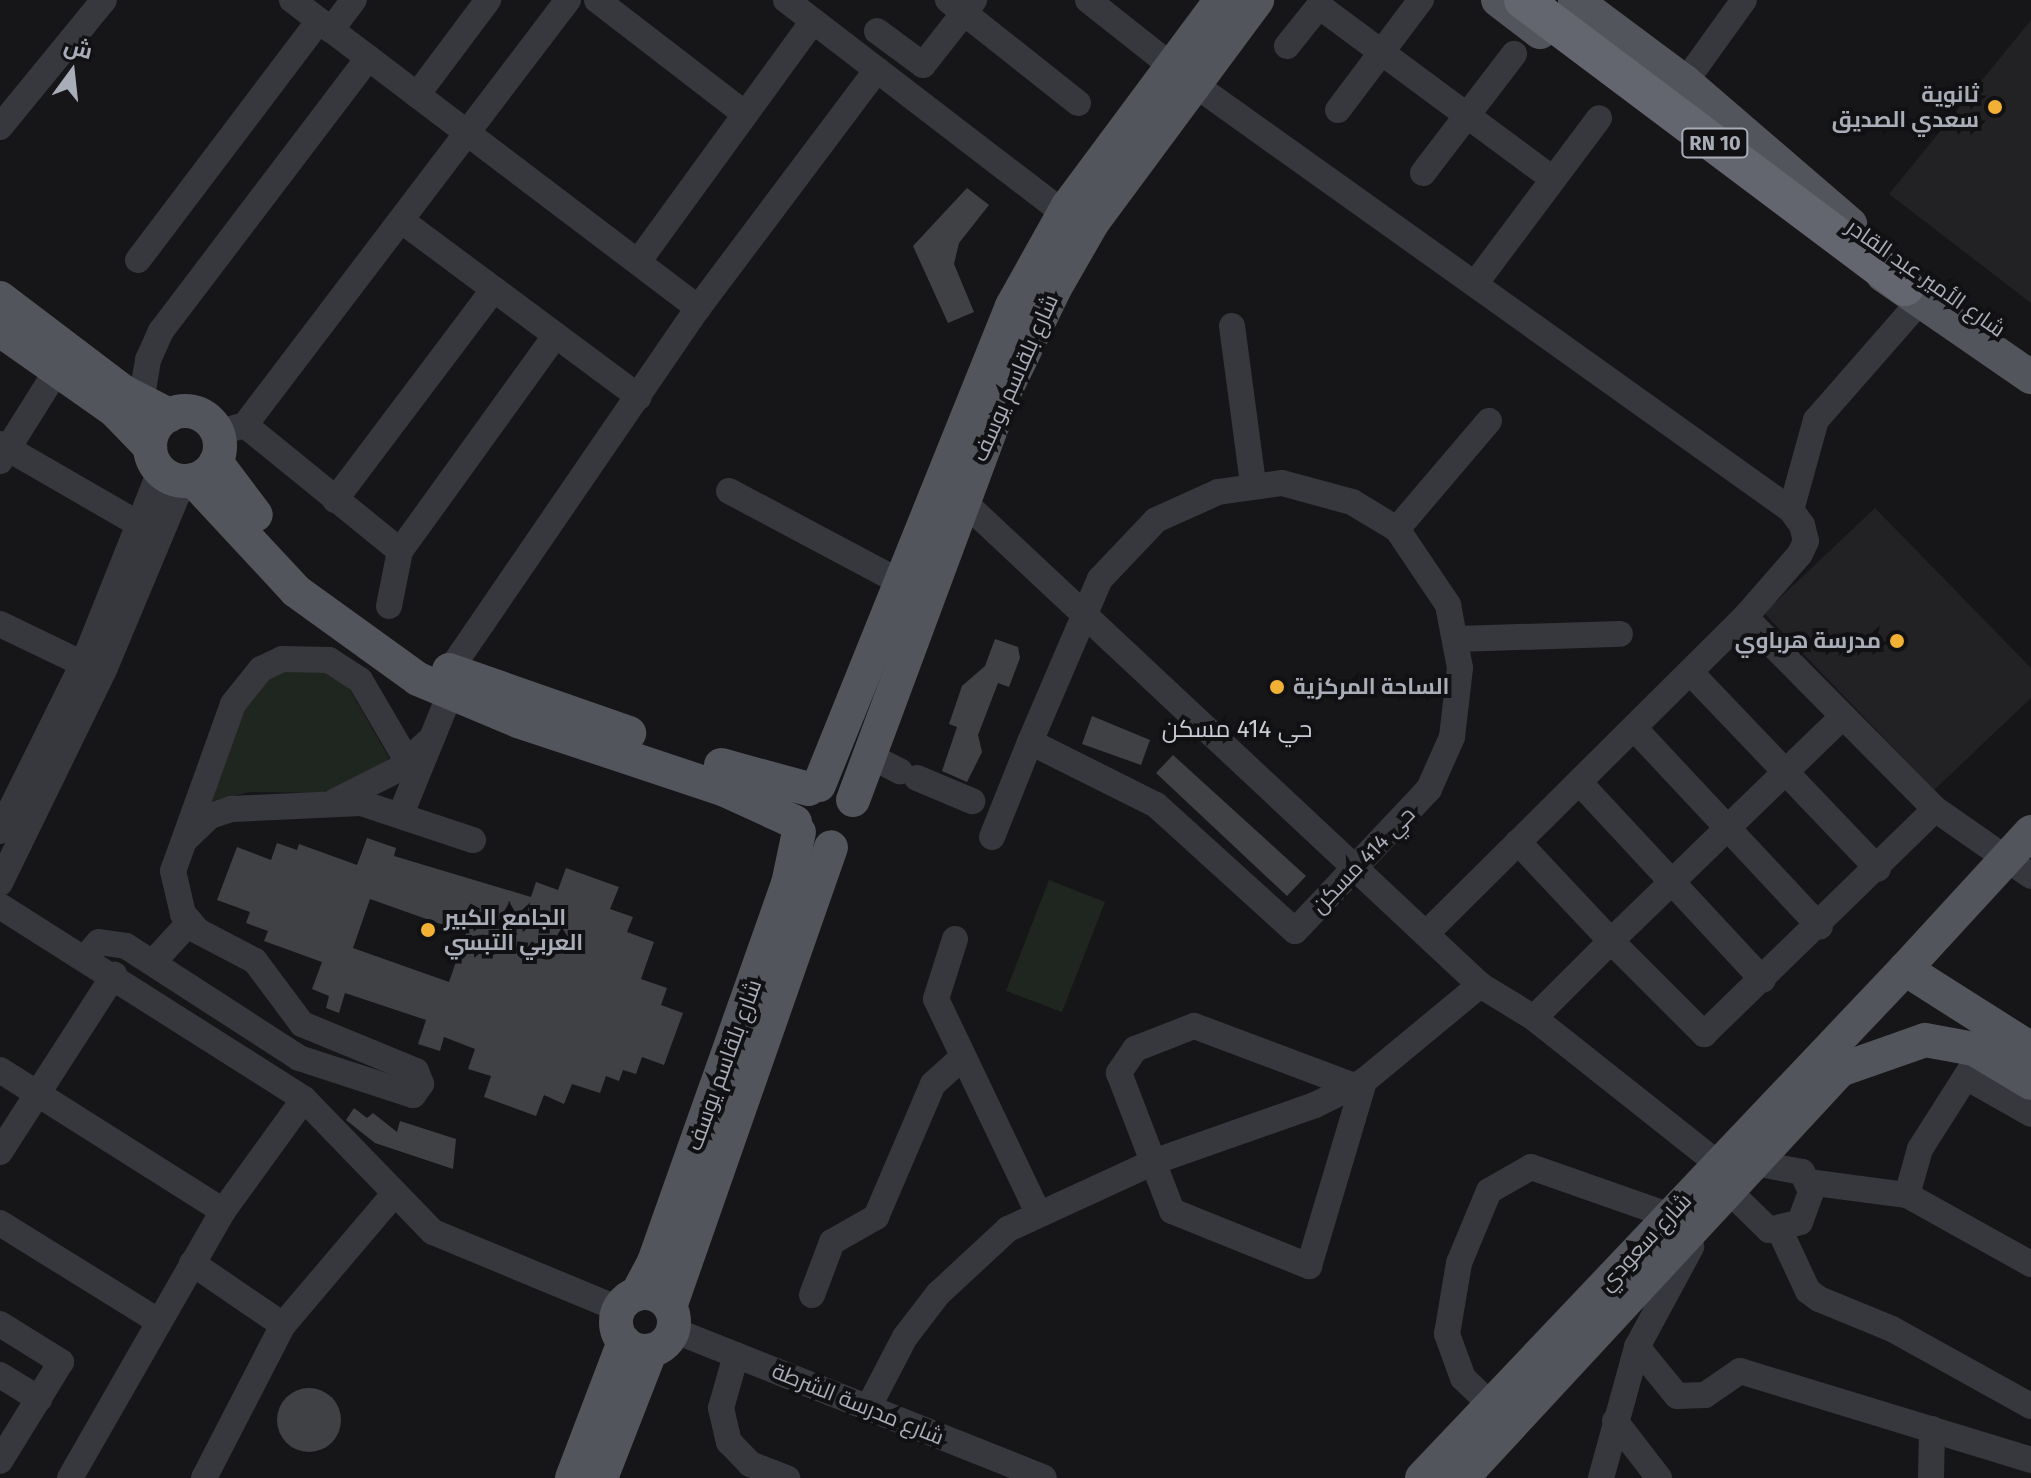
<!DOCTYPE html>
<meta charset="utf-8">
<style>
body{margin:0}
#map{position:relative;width:2031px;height:1478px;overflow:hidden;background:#161618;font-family:"Fira Sans",Cairo,sans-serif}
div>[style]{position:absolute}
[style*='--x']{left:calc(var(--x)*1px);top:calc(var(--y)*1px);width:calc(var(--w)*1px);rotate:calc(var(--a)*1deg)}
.built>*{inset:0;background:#222225}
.green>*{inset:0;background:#1e261f}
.building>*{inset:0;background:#404145}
.round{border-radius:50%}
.minor>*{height:26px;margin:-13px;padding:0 13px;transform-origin:13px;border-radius:13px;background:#37383d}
.major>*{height:34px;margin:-17px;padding:0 17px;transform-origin:17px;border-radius:17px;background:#53555c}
.major>.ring{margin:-17px;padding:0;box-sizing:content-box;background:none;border:34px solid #53555c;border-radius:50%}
.highway>*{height:38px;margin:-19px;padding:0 19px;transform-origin:19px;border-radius:19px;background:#63666e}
.dots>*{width:22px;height:22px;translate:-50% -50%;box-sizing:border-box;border:4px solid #111113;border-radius:50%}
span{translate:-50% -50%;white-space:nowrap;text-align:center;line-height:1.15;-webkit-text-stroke:8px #111113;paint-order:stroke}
.shield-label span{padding:2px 6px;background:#111113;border:2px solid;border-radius:6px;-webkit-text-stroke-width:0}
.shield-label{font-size:20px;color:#a8adb8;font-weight:700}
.poi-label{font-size:22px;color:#a8adb8;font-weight:700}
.right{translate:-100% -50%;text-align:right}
.left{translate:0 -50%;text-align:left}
.street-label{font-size:22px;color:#a8adb8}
.neighbourhood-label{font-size:24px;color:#c9ccd4}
.north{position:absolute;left:32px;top:32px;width:80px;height:80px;-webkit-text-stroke:6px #111113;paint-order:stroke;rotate:15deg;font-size:22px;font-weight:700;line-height:32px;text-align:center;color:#a8adb8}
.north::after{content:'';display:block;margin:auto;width:28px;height:36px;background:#a8adb8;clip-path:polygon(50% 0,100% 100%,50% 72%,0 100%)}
</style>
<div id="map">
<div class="built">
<i style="clip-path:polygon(2031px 20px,2031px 303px,1889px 194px)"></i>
<i style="clip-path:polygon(1875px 508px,2031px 668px,2031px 698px,1934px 790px,1764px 613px)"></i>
</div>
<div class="green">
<i style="clip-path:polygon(303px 665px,343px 678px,390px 759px,322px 793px,250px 792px,208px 802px,247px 698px,261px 681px)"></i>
<i style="clip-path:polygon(1049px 880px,1105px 902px,1062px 1012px,1006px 991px)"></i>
</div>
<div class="building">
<i style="clip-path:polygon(967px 188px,989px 205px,959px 243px,954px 264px,974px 312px,948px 323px,913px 246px)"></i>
<i style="clip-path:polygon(995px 639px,1018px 647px,1020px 658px,1009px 687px,998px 683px,978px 735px,982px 752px,967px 782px,942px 771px,957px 727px,949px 724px,962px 686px,985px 666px)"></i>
<i style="clip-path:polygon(1092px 716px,1150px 740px,1141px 765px,1082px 744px)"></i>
<i style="clip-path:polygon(1173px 755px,1306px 876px,1287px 896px,1156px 773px)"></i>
<i style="clip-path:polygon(evenodd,367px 838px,396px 848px,394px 856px,531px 897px,536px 882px,558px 890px,566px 868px,619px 887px,610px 909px,633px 917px,627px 932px,654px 942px,641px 979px,667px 988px,661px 1005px,683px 1013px,664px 1065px,642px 1057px,636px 1074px,623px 1070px,619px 1081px,606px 1076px,600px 1093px,572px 1084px,564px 1104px,544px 1095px,536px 1116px,484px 1097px,491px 1076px,468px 1069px,475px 1049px,444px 1037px,440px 1051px,418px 1044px,426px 1020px,345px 993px,339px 1013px,326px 1008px,329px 996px,312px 989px,322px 962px,264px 941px,268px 931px,246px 923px,250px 912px,217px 900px,237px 847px,271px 860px,277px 843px,297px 850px,299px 844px,357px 865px,367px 838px,370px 899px,466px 933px,449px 982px,353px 948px,370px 899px)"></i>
<i style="clip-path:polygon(354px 1108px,367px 1118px,373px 1113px,397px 1132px,400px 1121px,456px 1139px,453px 1169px,375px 1143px,346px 1120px)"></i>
<i class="round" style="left:277px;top:1388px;width:64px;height:64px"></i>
</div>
<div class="minor">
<i style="--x:292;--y:0;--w:510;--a:37.18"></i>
<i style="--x:597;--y:0;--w:187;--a:37.6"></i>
<i style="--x:786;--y:0;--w:350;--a:37.5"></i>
<i style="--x:948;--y:0;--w:166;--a:38.4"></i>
<i style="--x:1088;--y:0;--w:135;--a:38.4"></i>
<i style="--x:1194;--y:84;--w:733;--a:35.51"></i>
<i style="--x:1791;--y:510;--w:19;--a:54"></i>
<i style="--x:1802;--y:525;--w:16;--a:76"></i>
<i style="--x:1806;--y:541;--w:14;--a:115"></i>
<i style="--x:1800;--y:554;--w:84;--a:131.1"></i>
<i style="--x:1745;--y:617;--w:450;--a:135.2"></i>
<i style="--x:331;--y:30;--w:38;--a:-53"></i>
<i style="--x:877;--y:31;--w:57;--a:36.5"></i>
<i style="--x:923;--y:65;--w:83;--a:-51.9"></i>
<i style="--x:1287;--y:46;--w:51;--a:-51.3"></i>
<i style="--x:1319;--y:6;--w:291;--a:36.5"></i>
<i style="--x:1685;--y:82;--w:101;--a:-54.3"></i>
<i style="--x:417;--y:95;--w:119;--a:-53.2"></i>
<i style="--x:1338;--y:110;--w:138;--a:-53"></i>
<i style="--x:0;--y:127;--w:164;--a:-50.7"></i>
<i style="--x:1423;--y:173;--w:150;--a:-52.6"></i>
<i style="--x:402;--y:221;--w:295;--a:36.6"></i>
<i style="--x:138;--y:260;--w:300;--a:-52.9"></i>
<i style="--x:638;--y:262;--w:298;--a:-54"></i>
<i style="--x:1475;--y:284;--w:207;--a:-53.2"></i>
<i style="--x:1232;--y:326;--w:159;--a:82.4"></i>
<i style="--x:141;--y:402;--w:43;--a:-80.5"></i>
<i style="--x:148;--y:360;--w:32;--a:-66"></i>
<i style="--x:161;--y:331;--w:343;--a:-52.8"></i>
<i style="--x:245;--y:425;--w:534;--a:-52.77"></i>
<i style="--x:217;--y:433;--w:29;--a:-16"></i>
<i style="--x:245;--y:425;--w:200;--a:39.1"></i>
<i style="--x:0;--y:444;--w:164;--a:30"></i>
<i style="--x:0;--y:461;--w:107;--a:-57.9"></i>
<i style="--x:1282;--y:483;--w:73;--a:15.2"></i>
<i style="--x:1352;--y:502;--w:52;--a:31"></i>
<i style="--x:1397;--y:529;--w:92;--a:56.1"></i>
<i style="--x:1448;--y:605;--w:64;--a:79.2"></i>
<i style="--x:1460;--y:668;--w:69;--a:96.6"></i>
<i style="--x:1452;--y:737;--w:57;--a:113.9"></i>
<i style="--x:1429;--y:789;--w:195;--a:133.3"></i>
<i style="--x:1295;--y:931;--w:188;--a:-137.8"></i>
<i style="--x:1156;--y:805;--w:141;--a:-153.4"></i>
<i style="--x:1030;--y:742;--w:177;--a:-66.8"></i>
<i style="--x:1100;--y:579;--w:81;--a:-46.5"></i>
<i style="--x:1156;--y:520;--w:68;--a:-24.3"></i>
<i style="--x:1218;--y:492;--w:65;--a:-8"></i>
<i style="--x:729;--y:491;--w:191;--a:28"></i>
<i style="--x:335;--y:500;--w:264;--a:-53"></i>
<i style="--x:963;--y:501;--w:708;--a:43.11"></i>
<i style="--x:1480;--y:985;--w:63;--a:31.4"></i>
<i style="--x:1534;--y:1018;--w:233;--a:38.4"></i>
<i style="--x:1717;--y:1163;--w:29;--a:68"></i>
<i style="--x:1728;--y:1190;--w:57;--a:44.3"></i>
<i style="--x:1769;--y:1230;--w:32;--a:-14"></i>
<i style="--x:1800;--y:1222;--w:32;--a:-70"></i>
<i style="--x:1811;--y:1192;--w:22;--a:-114"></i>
<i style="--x:1802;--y:1172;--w:59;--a:-169.3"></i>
<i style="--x:1791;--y:510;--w:93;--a:-74.5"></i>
<i style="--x:1816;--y:420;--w:161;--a:-48.8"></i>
<i style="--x:1397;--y:529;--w:142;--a:-49.6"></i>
<i style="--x:389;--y:606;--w:56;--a:-78.7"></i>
<i style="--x:400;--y:551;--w:266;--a:-54.2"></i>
<i style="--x:1745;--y:617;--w:270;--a:45.3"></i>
<i style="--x:1935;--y:809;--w:117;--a:34.9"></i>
<i style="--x:0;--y:624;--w:92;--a:25.7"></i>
<i style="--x:1457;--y:639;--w:163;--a:-1.8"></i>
<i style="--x:450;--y:670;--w:439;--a:-55.6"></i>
<i style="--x:698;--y:308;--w:298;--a:-53.1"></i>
<i style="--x:1690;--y:672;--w:272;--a:46.3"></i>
<i style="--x:1634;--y:728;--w:272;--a:46.9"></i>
<i style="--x:868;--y:755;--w:36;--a:27"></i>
<i style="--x:917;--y:778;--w:60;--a:22.7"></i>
<i style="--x:1579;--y:782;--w:270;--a:47.1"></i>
<i style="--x:335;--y:801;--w:69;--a:-26.6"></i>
<i style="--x:397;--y:770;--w:47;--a:-42.4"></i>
<i style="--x:401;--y:814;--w:130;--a:-67.8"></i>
<i style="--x:0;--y:831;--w:186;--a:-63.6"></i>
<i style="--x:83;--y:664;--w:208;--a:-68.2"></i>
<i style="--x:992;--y:837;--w:102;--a:-68.2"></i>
<i style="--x:185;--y:840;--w:35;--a:-44"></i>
<i style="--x:210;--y:816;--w:23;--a:-18"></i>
<i style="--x:232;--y:809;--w:129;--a:-2.7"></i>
<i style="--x:361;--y:803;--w:118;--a:18.3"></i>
<i style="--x:1518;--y:842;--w:136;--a:46.8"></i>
<i style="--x:1611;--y:941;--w:323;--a:-44.1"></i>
<i style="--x:0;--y:883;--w:237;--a:-64"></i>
<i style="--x:104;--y:670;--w:205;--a:-67.3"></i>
<i style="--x:0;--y:906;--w:360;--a:32.4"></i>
<i style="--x:304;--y:1099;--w:185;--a:45.9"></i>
<i style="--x:433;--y:1232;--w:201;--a:22.5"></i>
<i style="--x:955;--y:939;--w:63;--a:107.6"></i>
<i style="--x:936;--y:999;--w:237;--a:64.5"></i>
<i style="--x:85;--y:958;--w:21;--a:-49"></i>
<i style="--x:99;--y:942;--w:27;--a:8"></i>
<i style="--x:126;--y:946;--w:206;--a:32.9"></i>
<i style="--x:299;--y:1058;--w:120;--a:18"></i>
<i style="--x:413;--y:1095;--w:14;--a:-54"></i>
<i style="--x:421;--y:1084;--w:14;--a:-111"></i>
<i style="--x:416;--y:1071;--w:123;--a:-157.6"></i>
<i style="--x:302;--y:1024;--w:79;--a:-126.7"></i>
<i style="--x:255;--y:961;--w:64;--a:-152.2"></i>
<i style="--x:198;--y:931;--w:23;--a:-131"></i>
<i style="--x:183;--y:914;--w:44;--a:-103.1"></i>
<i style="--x:173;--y:871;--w:177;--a:-70.2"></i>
<i style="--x:233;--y:704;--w:45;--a:-51.3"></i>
<i style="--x:261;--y:669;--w:23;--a:-25"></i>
<i style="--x:282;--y:659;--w:47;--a:1.2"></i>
<i style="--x:329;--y:660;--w:37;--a:33"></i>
<i style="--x:360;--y:680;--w:111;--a:59.7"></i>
<i style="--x:155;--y:960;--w:52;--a:-47.4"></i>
<i style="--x:1534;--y:1018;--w:109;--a:-45"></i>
<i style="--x:1611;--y:941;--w:132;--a:45"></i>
<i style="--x:1704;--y:1034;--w:322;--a:-44.2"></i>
<i style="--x:0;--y:1070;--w:264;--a:32.3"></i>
<i style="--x:1966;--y:1077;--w:75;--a:29.6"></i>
<i style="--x:1354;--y:1086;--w:171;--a:-159.4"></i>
<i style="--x:1194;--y:1026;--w:63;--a:158.7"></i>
<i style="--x:1135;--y:1049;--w:29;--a:124"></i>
<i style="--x:1119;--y:1073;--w:148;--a:69"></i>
<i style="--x:1172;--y:1211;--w:148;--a:21.9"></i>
<i style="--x:1309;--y:1266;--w:193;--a:-73.4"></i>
<i style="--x:0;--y:1152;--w:211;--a:-57.2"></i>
<i style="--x:1808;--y:1182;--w:100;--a:7.5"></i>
<i style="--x:1907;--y:1195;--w:142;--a:29.1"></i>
<i style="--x:1907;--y:1195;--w:48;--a:-74.2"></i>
<i style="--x:1920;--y:1149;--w:114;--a:-57.6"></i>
<i style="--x:0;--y:1223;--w:186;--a:31.8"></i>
<i style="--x:1780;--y:1231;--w:66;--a:65"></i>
<i style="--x:1808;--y:1291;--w:14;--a:36"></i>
<i style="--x:1819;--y:1299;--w:79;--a:22.3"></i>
<i style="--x:1892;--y:1329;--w:159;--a:29"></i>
<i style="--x:192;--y:1263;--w:110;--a:34.3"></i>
<i style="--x:812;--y:1295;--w:57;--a:-69.3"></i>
<i style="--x:832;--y:1242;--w:51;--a:-29.6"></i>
<i style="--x:876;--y:1217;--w:145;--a:-66.8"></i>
<i style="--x:933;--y:1084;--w:40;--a:-42"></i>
<i style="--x:0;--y:1324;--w:72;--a:31.9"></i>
<i style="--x:61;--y:1362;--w:116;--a:121.6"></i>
<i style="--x:673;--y:1330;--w:399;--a:21.7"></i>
<i style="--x:1637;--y:1347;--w:63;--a:50.8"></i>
<i style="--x:1677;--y:1396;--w:28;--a:-2"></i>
<i style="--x:1705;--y:1395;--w:42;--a:-34.4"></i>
<i style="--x:1740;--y:1371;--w:304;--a:17"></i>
<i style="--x:736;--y:1355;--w:55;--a:105.8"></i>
<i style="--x:721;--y:1408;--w:35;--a:77"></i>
<i style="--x:729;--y:1442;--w:30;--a:46"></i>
<i style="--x:750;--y:1464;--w:40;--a:21"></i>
<i style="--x:0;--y:1375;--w:46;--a:31.6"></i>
<i style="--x:1492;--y:1406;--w:40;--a:-136"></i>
<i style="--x:1463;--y:1378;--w:47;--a:-110"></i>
<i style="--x:1447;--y:1334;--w:72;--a:-80.4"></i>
<i style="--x:1459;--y:1263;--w:78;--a:-67.4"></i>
<i style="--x:1489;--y:1191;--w:48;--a:-29.7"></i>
<i style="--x:1531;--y:1167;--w:148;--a:19.3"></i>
<i style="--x:868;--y:1408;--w:80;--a:-62.5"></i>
<i style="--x:905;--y:1337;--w:54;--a:-52.5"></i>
<i style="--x:938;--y:1294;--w:96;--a:-42.9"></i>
<i style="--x:1008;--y:1229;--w:163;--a:-24.7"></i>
<i style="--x:1156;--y:1161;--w:169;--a:-19.4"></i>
<i style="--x:1315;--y:1105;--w:55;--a:-26.1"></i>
<i style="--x:1364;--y:1081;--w:151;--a:-39.6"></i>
<i style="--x:1615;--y:1421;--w:72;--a:52.3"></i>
<i style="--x:70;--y:1478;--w:308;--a:-60.2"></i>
<i style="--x:223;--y:1211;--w:138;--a:-54.1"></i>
<i style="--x:204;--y:1478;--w:172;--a:-62.7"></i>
<i style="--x:283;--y:1325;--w:172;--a:-49.7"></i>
<i style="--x:1601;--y:1478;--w:136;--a:-74.6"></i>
<i style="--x:1637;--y:1347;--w:114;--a:-61.6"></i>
<i style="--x:1931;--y:1478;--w:49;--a:-88.8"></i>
</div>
<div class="major">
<i style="--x:1498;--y:0;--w:53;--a:37.3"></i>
<i style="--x:1575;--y:0;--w:137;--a:36.7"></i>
<i style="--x:1685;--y:82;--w:218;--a:40.7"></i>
<i style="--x:1883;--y:275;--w:180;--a:34.6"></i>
<i style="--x:0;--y:298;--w:156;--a:37.2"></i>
<i style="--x:124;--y:392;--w:51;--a:27.1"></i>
<i style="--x:0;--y:330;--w:139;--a:35.1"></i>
<i style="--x:114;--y:410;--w:52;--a:45.8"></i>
<i class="ring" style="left:150px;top:411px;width:36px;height:36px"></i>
<i style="--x:216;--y:462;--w:66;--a:53"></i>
<i style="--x:193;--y:480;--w:151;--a:47.1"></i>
<i style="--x:296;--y:591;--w:150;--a:35.8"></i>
<i style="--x:418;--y:679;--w:108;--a:22.8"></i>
<i style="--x:518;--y:721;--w:218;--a:18.4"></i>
<i style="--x:725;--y:790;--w:77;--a:24.6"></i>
<i style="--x:449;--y:670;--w:191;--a:19.3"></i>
<i style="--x:721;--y:765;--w:91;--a:15.3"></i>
<i style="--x:819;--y:785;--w:516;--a:-68.05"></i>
<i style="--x:1012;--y:306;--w:115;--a:-60.8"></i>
<i style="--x:1068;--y:206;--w:257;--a:-53.4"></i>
<i style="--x:853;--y:800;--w:436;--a:-69.6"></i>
<i style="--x:1005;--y:391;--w:114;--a:-64.1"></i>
<i style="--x:1055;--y:288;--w:76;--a:-60.1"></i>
<i style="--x:1093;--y:222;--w:276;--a:-53.5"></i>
<i style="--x:1905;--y:969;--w:186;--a:-47.4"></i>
<i class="ring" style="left:616px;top:1293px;width:24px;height:24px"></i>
<i style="--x:637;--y:1294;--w:36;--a:-62"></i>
<i style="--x:654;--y:1262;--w:401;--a:-70.5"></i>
<i style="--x:788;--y:884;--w:53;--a:-78.1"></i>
<i style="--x:670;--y:1307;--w:487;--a:-70.7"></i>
<i style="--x:572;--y:1478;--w:146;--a:-69.1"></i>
<i style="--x:601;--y:1478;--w:137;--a:-68.7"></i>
<i style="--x:1422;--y:1478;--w:702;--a:-46.5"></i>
<i style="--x:1905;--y:969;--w:149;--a:32.4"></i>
<i style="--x:1462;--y:1478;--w:556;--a:-47.19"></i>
<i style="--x:1840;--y:1070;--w:90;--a:-19.4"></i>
<i style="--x:1925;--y:1040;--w:50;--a:10.4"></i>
<i style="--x:1974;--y:1049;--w:66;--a:30.8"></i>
</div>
<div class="highway">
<i style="--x:1523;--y:0;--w:478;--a:36.9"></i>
</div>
<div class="dots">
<i style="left:1995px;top:107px;background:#f2b134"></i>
<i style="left:1897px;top:641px;background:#f2b134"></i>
<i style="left:1277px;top:687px;background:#f2b134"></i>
<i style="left:428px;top:930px;background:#f2b134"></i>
</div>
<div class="shield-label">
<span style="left:1715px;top:143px">RN 10</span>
</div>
<div class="poi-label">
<span class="right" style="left:1979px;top:107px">ثانوية<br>سعدي الصديق</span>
<span class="right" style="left:1881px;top:641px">مدرسة هرباوي</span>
<span class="left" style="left:1293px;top:687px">الساحة المركزية</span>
<span class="left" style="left:444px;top:930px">الجامع الكبير<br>العربي التبسي</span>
</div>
<div class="street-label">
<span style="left:1926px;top:278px;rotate:35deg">شارع الأمير عبد القادر</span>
<span style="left:1015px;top:378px;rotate:-66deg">شارع بلقاسم يوسف</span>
<span style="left:1363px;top:860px;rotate:-46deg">حي 414 مسكن</span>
<span style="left:724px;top:1065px;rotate:-70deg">شارع بلقاسم يوسف</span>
<span style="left:1645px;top:1242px;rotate:-47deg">شارع سعودي</span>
<span style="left:858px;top:1404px;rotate:22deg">شارع مدرسة الشرطة</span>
</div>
<div class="neighbourhood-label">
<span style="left:1237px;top:730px">حي 414 مسكن</span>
</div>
<div class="north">ش</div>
</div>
